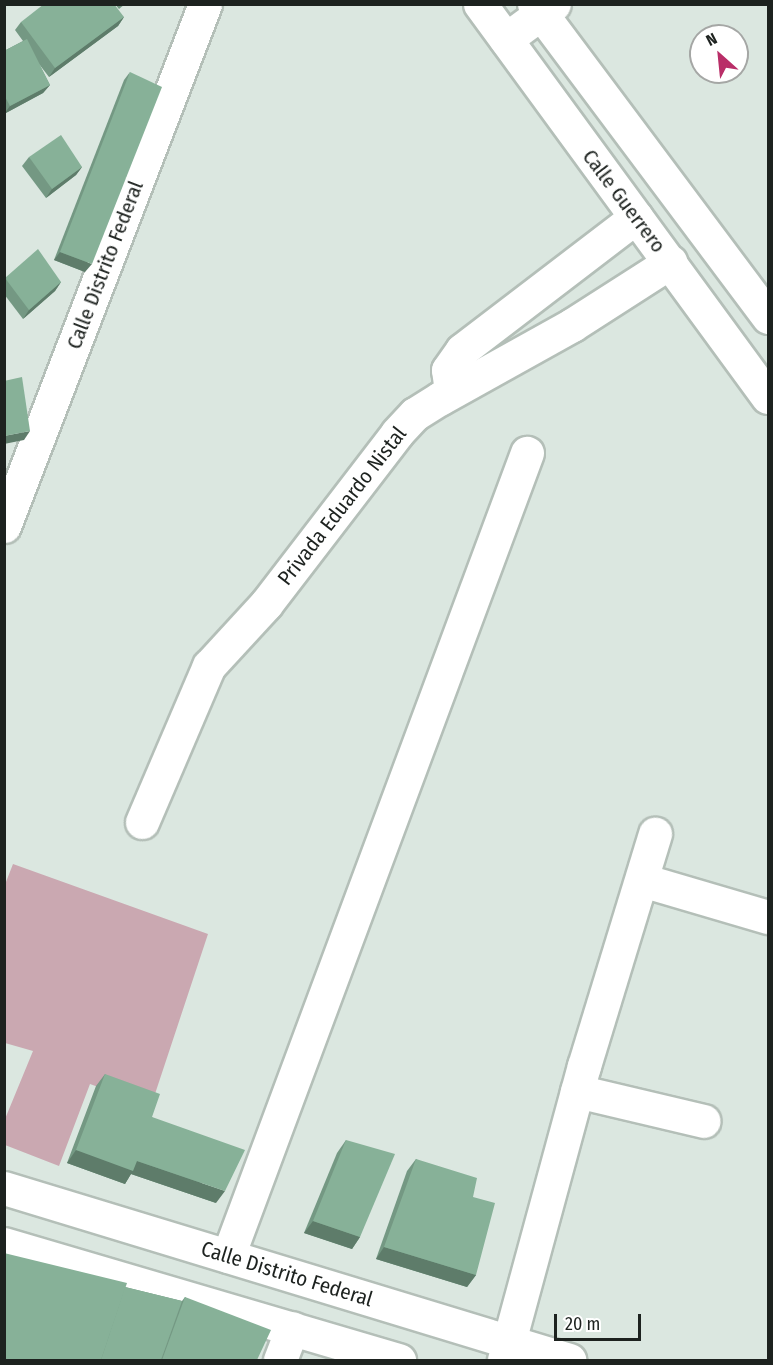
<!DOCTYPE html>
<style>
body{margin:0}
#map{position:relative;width:773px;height:1365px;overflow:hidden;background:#dbe7e0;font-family:"Fira Sans Condensed",sans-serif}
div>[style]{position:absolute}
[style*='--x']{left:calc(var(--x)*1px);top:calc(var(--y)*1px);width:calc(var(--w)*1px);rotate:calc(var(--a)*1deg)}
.green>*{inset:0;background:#caa8b1}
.roads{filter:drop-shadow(2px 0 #b4bfb8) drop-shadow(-2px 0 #b4bfb8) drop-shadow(0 2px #b4bfb8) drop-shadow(0 -2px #b4bfb8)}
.minor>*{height:33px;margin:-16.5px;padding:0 16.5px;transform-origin:16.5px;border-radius:16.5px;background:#fff}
.major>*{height:33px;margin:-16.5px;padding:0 16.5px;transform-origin:16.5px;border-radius:16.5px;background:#fff}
.wall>*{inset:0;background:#749883}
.shaded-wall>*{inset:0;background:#5e7c6a}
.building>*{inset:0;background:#87b198}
span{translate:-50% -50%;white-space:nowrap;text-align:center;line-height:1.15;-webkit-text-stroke:5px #fff;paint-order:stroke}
.street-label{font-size:21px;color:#1d221f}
.frame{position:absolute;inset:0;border:6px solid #1d221f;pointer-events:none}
.north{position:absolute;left:689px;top:24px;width:60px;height:60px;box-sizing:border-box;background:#fff;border:2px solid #a5a7a5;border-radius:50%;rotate:333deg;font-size:16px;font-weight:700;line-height:24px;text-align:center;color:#1d221f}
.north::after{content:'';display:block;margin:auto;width:21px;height:27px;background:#b92e68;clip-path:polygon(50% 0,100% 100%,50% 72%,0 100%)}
.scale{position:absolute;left:554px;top:1314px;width:87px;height:27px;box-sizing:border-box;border:3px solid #1d221f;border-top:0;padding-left:8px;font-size:18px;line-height:21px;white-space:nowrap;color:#1d221f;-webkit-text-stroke:4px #fff;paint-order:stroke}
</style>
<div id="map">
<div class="green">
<i style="clip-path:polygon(13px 864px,208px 934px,151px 1106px,90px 1084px,59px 1166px,5px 1145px,5px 1119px,33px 1051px,5px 1043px,4px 887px)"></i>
</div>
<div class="roads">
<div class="minor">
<i style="--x:506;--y:39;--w:59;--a:-36.1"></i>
<i style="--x:451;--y:391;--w:21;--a:-98"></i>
<i style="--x:448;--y:370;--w:24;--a:-55"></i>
<i style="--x:462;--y:350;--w:219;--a:-37.4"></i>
<i style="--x:4;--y:526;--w:559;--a:-68.94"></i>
<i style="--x:142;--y:822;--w:170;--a:-66.8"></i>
<i style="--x:209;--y:666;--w:84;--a:-47.4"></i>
<i style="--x:266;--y:604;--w:215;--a:-52.5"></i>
<i style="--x:397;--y:433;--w:26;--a:-47"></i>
<i style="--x:415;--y:414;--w:31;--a:-32"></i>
<i style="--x:441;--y:398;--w:150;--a:-29.1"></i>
<i style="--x:572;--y:325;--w:117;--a:-32.7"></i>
<i style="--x:642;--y:880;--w:131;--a:16.4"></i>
<i style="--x:577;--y:1091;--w:130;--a:13.3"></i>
<i style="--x:228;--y:1256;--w:857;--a:-69.58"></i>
<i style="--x:280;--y:1360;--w:34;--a:-69"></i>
<i style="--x:504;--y:1360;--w:305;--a:-74.8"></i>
<i style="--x:584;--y:1066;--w:243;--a:-73"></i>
</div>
<div class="major">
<i style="--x:480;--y:4;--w:487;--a:53.8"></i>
<i style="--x:534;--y:4;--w:391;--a:53.2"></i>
<i style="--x:4;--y:1188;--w:591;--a:16.93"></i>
<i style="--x:4;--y:1244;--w:412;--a:16.4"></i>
</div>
</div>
<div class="wall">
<i style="clip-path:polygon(115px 4px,125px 4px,119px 9px)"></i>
<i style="clip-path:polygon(124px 17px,118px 26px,49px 77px,39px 64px,50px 85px,43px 93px,4px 114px,4px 51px,23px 41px,15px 30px,21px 22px)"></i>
<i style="clip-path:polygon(130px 72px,85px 272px,54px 260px,124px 80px)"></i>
<i style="clip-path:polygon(29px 157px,82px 167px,76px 175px,46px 198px,22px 166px)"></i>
<i style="clip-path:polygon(5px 278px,61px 282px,55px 291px,23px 319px,4px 294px,4px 280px)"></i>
<i style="clip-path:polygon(105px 1074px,152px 1117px,216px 1203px,131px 1174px,125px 1184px,67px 1163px,96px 1086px)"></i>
<i style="clip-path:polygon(346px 1140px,360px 1237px,352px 1249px,304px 1233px,337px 1153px)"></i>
<i style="clip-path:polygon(416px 1159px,473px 1197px,476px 1275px,467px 1287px,376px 1259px,407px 1171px)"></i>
<i style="clip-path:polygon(125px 1287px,182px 1301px,185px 1297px,257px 1360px,4px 1360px)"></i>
</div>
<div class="shaded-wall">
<i style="clip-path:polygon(124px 17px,118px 26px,49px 77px,55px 68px)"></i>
<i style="clip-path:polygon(50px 85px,43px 93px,4px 114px,10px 106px)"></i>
<i style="clip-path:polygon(82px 167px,76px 175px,46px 198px,52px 189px)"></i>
<i style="clip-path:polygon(60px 252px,92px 264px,85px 272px,54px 260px)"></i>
<i style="clip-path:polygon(61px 282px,55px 291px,23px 319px,29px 310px)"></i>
<i style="clip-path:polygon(30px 431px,24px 440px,4px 444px,4px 436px)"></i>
<i style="clip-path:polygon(76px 1150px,137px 1161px,225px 1191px,216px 1203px,131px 1174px,125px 1184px,67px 1163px)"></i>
<i style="clip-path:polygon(313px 1221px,360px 1237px,352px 1249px,304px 1233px)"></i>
<i style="clip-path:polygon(384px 1247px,476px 1275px,467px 1287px,376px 1259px)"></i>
</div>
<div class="building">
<i style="clip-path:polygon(44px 4px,114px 4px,124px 17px,55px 68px,21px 22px)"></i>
<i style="clip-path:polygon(27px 39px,50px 85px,10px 106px,4px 95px,4px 51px)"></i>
<i style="clip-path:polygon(130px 72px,162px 87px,92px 264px,60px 252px)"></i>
<i style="clip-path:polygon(61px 135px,82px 167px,52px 189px,29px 157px)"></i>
<i style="clip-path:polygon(38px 249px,61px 282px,29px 310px,5px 278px)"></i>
<i style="clip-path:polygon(22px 377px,30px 431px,4px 436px,4px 381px)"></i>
<i style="clip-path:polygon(105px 1074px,160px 1094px,152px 1117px,245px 1150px,225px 1191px,137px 1161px,133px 1171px,76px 1150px)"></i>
<i style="clip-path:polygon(346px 1140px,395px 1154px,360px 1237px,313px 1221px)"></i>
<i style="clip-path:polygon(416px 1159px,477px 1178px,473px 1197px,495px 1203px,476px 1275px,384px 1247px)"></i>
<i style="clip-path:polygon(4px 1253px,127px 1283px,101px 1360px,4px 1360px)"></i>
<i style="clip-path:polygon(125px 1287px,182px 1301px,161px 1360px,101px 1360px)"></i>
<i style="clip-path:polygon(185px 1297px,271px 1330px,257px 1360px,162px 1360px)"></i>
</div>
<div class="street-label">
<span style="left:624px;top:201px;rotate:53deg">Calle Guerrero</span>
<span style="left:105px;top:265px;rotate:-69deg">Calle Distrito Federal</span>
<span style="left:342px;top:506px;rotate:-52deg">Privada Eduardo Nistal</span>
<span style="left:287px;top:1274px;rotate:17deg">Calle Distrito Federal</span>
</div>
<div class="frame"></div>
<div class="north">N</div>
<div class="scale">20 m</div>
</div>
